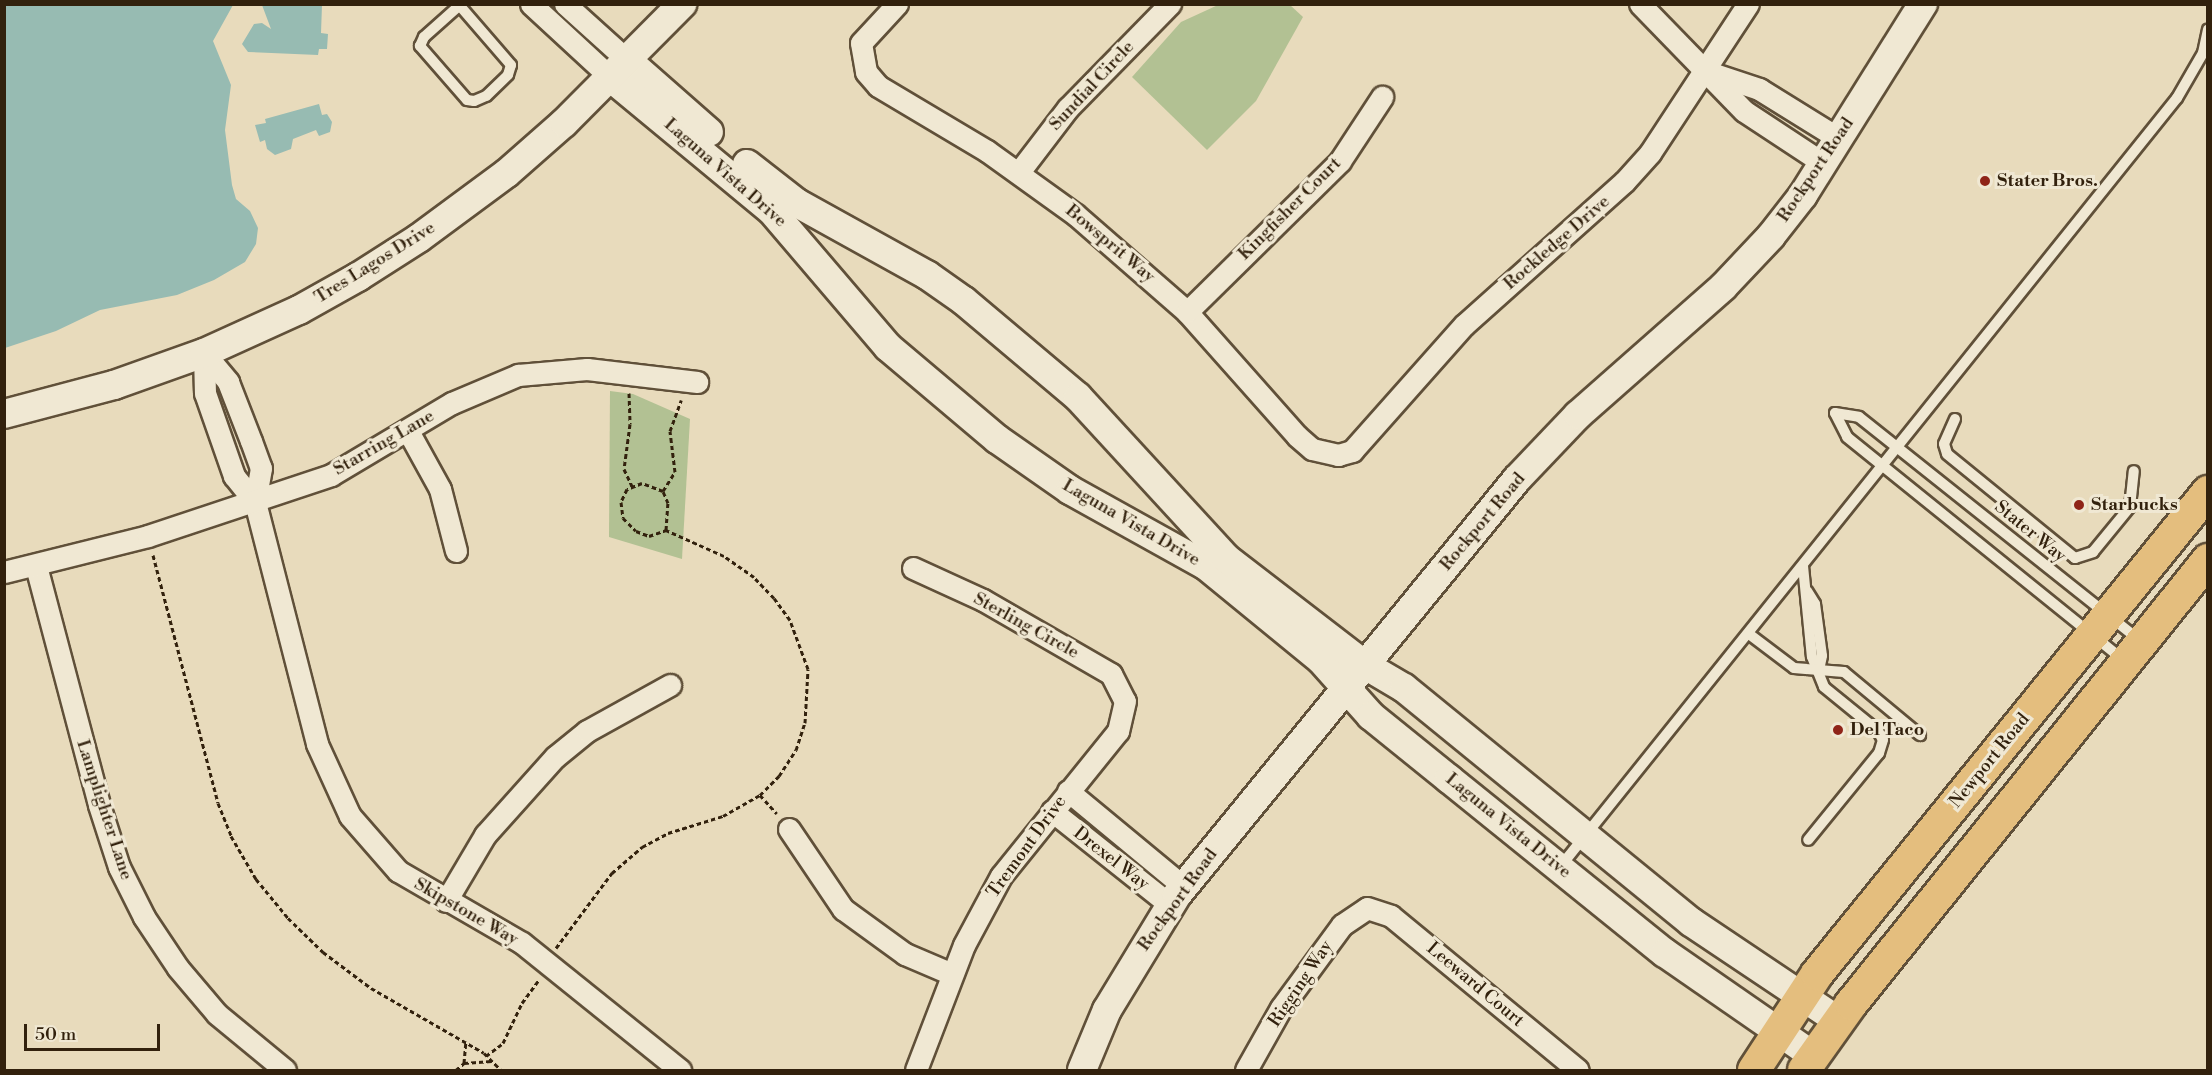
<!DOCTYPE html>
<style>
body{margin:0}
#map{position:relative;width:2212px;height:1075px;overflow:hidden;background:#e8dbbc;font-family:"Libre Bodoni",serif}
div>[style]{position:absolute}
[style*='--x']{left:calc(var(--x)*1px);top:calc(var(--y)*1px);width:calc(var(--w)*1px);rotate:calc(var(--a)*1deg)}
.green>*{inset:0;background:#b2c193}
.water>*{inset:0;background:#97bbb2}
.path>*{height:3px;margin-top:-1.5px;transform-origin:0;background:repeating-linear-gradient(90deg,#32210d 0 4.5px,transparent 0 7.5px)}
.roads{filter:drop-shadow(2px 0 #605039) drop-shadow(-2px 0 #605039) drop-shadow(0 2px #605039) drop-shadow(0 -2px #605039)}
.lane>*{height:10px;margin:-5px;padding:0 5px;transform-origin:5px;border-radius:5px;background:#f0e8d3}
.street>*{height:21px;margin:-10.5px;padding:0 10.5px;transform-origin:10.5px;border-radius:10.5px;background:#f0e8d3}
.secondary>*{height:28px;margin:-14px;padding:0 14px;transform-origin:14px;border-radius:14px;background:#f0e8d3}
.primary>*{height:32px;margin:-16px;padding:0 16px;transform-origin:16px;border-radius:16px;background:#e4be7e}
.dots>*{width:16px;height:16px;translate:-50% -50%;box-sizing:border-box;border:3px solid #f0e8d3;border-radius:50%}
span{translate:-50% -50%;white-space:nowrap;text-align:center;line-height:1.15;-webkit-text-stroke:6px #f0e8d3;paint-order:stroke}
.street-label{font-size:18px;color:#32210d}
.poi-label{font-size:18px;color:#32210d;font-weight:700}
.left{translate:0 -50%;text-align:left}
.frame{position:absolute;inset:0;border:6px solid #32210d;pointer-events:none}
.scale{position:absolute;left:24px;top:1024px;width:136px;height:27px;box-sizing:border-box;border:3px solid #32210d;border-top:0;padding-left:8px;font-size:18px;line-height:21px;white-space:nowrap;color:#32210d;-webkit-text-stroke:4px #f0e8d3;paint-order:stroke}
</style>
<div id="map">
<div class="green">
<i style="clip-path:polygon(1218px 5px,1290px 5px,1303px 17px,1256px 101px,1207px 150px,1132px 77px,1181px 22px)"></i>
<i style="clip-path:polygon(610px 391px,633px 394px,690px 419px,682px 559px,609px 537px)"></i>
</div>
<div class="water">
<i style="clip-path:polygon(5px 4px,233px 5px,213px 41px,231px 85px,225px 130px,232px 185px,236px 199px,250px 211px,258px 228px,256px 244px,245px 262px,214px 280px,177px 295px,100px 310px,56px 331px,5px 348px)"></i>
<i style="clip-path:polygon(262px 5px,322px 5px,321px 33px,328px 34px,327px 49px,319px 49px,318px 55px,248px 52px,242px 44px,254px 24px,262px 23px,271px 29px)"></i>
<i style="clip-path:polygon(319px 104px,322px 115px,327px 114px,332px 122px,330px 132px,319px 136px,316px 130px,293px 139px,291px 149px,275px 155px,267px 149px,265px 140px,260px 142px,255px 125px,266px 123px,265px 119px)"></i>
</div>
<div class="path">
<i style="--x:629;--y:393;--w:31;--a:88"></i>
<i style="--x:630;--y:424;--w:45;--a:97.6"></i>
<i style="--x:624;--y:469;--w:19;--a:65"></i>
<i style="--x:663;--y:491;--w:22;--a:-159"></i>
<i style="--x:642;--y:483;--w:16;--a:158"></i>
<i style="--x:627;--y:489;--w:14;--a:115"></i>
<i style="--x:621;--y:502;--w:16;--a:83"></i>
<i style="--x:623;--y:518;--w:18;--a:45"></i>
<i style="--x:636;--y:531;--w:14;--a:21"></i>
<i style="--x:649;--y:536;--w:18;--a:-19"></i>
<i style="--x:666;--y:530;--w:27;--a:-86"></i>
<i style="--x:668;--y:503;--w:13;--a:-113"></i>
<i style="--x:663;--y:491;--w:22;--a:-58"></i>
<i style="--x:675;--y:472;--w:41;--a:-97"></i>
<i style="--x:670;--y:431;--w:33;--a:-70"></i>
<i style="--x:153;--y:555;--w:256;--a:75.3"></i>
<i style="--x:218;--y:803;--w:35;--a:68"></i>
<i style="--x:231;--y:836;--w:50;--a:59.8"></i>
<i style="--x:256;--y:879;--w:50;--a:50.6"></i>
<i style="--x:288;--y:918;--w:49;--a:44.2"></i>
<i style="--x:323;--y:952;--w:60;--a:36.9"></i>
<i style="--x:371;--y:988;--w:130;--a:29.9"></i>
<i style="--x:484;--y:1053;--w:24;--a:45"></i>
<i style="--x:760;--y:795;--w:25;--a:48"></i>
<i style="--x:556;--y:948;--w:94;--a:-53.3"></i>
<i style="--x:612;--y:873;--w:40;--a:-41"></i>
<i style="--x:642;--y:847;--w:30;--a:-28"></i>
<i style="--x:668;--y:833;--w:58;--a:-17.2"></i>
<i style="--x:723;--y:816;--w:43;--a:-29.6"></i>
<i style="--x:760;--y:795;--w:27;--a:-45"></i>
<i style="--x:779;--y:776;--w:31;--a:-57"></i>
<i style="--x:796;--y:750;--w:28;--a:-72"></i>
<i style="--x:805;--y:723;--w:54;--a:-86.8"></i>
<i style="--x:808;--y:669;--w:52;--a:-110.2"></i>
<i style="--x:790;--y:620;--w:27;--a:-126"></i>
<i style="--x:774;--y:598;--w:29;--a:-134"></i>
<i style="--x:754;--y:577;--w:37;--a:-145"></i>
<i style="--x:724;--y:556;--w:64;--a:-155.9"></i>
<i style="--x:486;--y:1056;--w:21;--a:-37"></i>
<i style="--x:503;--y:1043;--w:44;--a:-64.6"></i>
<i style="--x:522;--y:1003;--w:29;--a:-54"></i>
<i style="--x:464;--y:1063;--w:28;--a:-4"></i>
<i style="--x:456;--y:1070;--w:11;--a:-41"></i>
<i style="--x:464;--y:1063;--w:21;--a:-85"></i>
</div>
<div class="roads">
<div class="lane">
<i style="--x:460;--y:6;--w:78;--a:49.2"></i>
<i style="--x:511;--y:65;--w:10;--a:107"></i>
<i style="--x:508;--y:75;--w:30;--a:136"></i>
<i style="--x:486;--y:96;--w:13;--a:157"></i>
<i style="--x:474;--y:101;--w:7;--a:-172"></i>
<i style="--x:467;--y:100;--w:72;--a:-131"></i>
<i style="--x:420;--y:46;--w:10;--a:-66"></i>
<i style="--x:424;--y:37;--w:50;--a:-41.7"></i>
<i style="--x:1835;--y:413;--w:24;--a:9"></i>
<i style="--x:1859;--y:417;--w:358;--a:38.5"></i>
<i style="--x:1835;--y:413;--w:27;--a:63"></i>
<i style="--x:1847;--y:437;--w:357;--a:38.9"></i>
<i style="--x:1955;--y:419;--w:27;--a:114"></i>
<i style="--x:1944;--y:444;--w:10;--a:73"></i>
<i style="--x:1947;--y:454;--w:165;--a:39.1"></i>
<i style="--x:2075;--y:558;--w:19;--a:-18"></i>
<i style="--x:2093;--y:552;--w:58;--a:-50.6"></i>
<i style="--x:2130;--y:507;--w:36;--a:-84"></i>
<i style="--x:1803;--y:566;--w:91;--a:84.4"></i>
<i style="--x:1812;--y:657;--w:32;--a:68"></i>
<i style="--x:1824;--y:687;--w:70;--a:39.2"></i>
<i style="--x:1878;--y:731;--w:10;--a:61"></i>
<i style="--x:1883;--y:740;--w:14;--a:107"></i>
<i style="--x:1879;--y:753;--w:112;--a:129.2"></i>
<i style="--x:1807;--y:591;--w:15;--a:58"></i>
<i style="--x:1815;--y:604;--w:52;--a:82.3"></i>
<i style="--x:1822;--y:656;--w:14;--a:102"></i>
<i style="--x:1749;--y:634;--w:56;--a:37.1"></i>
<i style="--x:1794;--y:668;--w:50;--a:4.6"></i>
<i style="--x:1844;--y:672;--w:99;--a:39.7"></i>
<i style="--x:1560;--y:867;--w:986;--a:-51.26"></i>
<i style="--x:2177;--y:98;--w:52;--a:-60"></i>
<i style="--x:2203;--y:53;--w:24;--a:-78"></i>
</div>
<div class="street">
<i style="--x:531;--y:4;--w:108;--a:42.7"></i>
<i style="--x:565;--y:4;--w:84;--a:42.1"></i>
<i style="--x:897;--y:4;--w:53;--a:132.7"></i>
<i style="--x:861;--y:43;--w:29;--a:80"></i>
<i style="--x:866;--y:72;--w:18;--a:49"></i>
<i style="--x:878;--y:86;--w:127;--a:30.8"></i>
<i style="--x:987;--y:151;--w:110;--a:35.7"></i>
<i style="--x:1076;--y:215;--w:147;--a:41.1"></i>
<i style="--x:1187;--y:312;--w:166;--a:48.4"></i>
<i style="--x:1297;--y:436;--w:20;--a:41"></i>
<i style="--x:1312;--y:449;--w:27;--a:13"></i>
<i style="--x:1338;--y:455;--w:15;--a:-16"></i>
<i style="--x:1352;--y:451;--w:169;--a:-48.4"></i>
<i style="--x:1464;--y:325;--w:215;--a:-41.8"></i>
<i style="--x:1624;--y:182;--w:39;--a:-48"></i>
<i style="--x:1650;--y:153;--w:178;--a:-56.7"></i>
<i style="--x:1640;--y:4;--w:149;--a:45.8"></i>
<i style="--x:1744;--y:111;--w:95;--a:33.4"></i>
<i style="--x:1708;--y:72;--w:54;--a:18.4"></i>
<i style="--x:1759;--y:89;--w:93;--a:31.8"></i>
<i style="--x:1019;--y:172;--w:81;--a:-52.6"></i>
<i style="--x:1068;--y:108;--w:146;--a:-45.6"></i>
<i style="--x:1187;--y:312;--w:215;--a:-44.6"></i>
<i style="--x:1340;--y:161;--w:77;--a:-56.7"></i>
<i style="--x:204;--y:353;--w:40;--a:88.6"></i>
<i style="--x:205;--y:393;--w:88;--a:70.7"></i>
<i style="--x:234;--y:476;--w:33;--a:51"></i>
<i style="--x:255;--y:502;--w:250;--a:75.6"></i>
<i style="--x:317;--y:744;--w:79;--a:65.4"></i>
<i style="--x:350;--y:816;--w:73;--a:48.9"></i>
<i style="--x:398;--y:871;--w:143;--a:30.1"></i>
<i style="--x:522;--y:943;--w:203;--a:38.8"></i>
<i style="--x:204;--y:353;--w:38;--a:50"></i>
<i style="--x:228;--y:382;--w:63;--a:68.7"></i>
<i style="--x:251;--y:441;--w:29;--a:70"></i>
<i style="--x:261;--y:468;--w:35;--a:100"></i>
<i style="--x:408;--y:431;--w:66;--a:61.1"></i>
<i style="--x:440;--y:489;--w:64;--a:75.5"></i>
<i style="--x:36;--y:566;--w:247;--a:75.2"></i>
<i style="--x:99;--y:805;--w:65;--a:72.1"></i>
<i style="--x:119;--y:867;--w:56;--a:63.4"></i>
<i style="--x:144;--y:917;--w:61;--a:56.3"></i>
<i style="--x:178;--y:968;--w:60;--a:49.7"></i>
<i style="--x:217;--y:1014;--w:88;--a:39.5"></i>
<i style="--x:913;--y:568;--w:77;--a:24.6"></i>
<i style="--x:983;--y:600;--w:148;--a:30"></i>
<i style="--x:1111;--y:674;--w:30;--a:63"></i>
<i style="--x:1125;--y:701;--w:31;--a:103"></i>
<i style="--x:1118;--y:731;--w:186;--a:128.9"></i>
<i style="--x:1001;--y:876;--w:78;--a:118.2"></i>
<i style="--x:964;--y:945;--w:134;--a:111"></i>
<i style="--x:4;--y:572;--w:148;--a:-14"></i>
<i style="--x:148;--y:536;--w:193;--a:-18.4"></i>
<i style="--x:331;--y:475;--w:141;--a:-30.8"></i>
<i style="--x:452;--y:403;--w:72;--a:-23"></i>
<i style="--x:518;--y:375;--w:69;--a:-5"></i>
<i style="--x:587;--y:369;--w:111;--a:6.7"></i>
<i style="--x:1068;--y:791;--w:151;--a:39.6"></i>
<i style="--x:1052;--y:811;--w:151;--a:38.5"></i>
<i style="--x:789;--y:829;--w:97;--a:56"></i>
<i style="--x:843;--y:909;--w:77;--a:36"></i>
<i style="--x:905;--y:954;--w:51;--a:23.1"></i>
<i style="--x:446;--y:901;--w:77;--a:-59.4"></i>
<i style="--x:485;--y:835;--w:105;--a:-48.1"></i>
<i style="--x:555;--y:757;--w:41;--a:-39.1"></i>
<i style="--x:587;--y:731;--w:95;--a:-29"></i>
<i style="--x:1246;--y:1070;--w:71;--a:-60.6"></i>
<i style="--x:1281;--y:1008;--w:103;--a:-53.7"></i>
<i style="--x:1342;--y:925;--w:30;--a:-34"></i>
<i style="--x:1367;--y:908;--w:25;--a:18"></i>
<i style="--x:1391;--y:916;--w:242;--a:39.5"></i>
</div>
<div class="secondary">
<i style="--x:627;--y:60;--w:109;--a:41.3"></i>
<i style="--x:610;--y:77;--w:209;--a:39.6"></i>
<i style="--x:771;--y:210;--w:180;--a:49.5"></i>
<i style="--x:888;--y:347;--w:143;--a:40.2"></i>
<i style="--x:997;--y:439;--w:89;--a:34.9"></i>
<i style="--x:1070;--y:490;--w:154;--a:29.1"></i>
<i style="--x:1205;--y:565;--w:150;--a:39.3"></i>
<i style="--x:1321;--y:660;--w:75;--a:48.2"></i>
<i style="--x:1371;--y:716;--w:100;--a:38.9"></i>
<i style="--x:1449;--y:779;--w:277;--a:38.9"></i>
<i style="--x:1665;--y:953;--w:181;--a:34.7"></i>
<i style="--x:747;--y:164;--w:63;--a:38"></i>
<i style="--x:797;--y:203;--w:149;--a:29"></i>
<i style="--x:927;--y:275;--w:45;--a:35.1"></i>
<i style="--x:964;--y:301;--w:149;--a:40.1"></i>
<i style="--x:1078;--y:397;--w:219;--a:47.4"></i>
<i style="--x:1226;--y:558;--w:175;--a:37.6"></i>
<i style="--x:1365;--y:665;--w:45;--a:30.5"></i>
<i style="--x:1404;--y:688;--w:370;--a:39.2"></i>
<i style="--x:1691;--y:922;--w:178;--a:33.8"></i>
<i style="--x:4;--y:414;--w:114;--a:-14.8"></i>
<i style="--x:114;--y:385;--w:96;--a:-19.6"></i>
<i style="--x:204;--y:353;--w:104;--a:-24.4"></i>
<i style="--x:299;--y:310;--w:68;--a:-29.2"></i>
<i style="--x:358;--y:277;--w:72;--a:-32.6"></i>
<i style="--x:419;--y:238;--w:109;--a:-36.5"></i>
<i style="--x:507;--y:173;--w:76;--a:-41.3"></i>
<i style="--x:564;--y:123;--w:168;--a:-45.2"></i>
<i style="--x:1082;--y:1070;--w:65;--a:-67.4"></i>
<i style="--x:1107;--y:1010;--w:135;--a:-58.7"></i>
<i style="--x:1177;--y:895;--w:537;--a:-50.74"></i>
<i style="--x:1517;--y:479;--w:88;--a:-46.4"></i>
<i style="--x:1578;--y:415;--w:193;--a:-41.4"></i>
<i style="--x:1723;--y:287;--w:70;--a:-46.7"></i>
<i style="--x:1771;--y:236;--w:52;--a:-52"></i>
<i style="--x:1803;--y:195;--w:226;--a:-57.9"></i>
</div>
<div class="primary">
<i style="--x:1754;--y:1070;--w:115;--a:-56.7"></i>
<i style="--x:1817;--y:974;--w:621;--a:-50.95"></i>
<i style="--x:1804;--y:1070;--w:81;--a:-54.5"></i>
<i style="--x:1851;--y:1004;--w:570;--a:-51.2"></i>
</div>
</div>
<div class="dots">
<i style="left:1985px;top:181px;background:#8f2418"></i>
<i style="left:2079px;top:505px;background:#8f2418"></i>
<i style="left:1838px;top:730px;background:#8f2418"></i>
</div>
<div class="street-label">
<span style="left:1092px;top:86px;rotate:-47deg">Sundial Circle</span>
<span style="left:1816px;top:170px;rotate:-56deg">Rockport Road</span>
<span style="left:725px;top:173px;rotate:41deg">Laguna Vista Drive</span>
<span style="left:1290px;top:209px;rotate:-45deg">Kingfisher Court</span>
<span style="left:1557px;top:243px;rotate:-41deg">Rockledge Drive</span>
<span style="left:1110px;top:244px;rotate:40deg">Bowsprit Way</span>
<span style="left:375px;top:263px;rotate:-32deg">Tres Lagos Drive</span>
<span style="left:384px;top:443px;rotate:-30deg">Starring Lane</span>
<span style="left:1483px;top:522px;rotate:-50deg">Rockport Road</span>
<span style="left:1131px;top:523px;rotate:30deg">Laguna Vista Drive</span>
<span style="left:2030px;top:532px;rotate:39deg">Stater Way</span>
<span style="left:1026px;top:626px;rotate:29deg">Sterling Circle</span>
<span style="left:1990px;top:761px;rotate:-51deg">Newport Road</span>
<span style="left:104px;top:810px;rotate:72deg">Lamplighter Lane</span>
<span style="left:1508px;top:826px;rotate:39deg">Laguna Vista Drive</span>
<span style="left:1027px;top:847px;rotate:-54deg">Tremont Drive</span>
<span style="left:1111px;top:859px;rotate:38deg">Drexel Way</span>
<span style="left:1178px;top:900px;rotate:-54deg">Rockport Road</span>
<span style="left:466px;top:912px;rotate:30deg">Skipstone Way</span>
<span style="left:1301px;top:984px;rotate:-56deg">Rigging Way</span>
<span style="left:1475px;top:985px;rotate:40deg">Leeward Court</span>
</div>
<div class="poi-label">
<span class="left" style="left:1997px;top:181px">Stater Bros.</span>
<span class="left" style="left:2091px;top:505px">Starbucks</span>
<span class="left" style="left:1850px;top:730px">Del Taco</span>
</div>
<div class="frame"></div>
<div class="scale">50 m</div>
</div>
